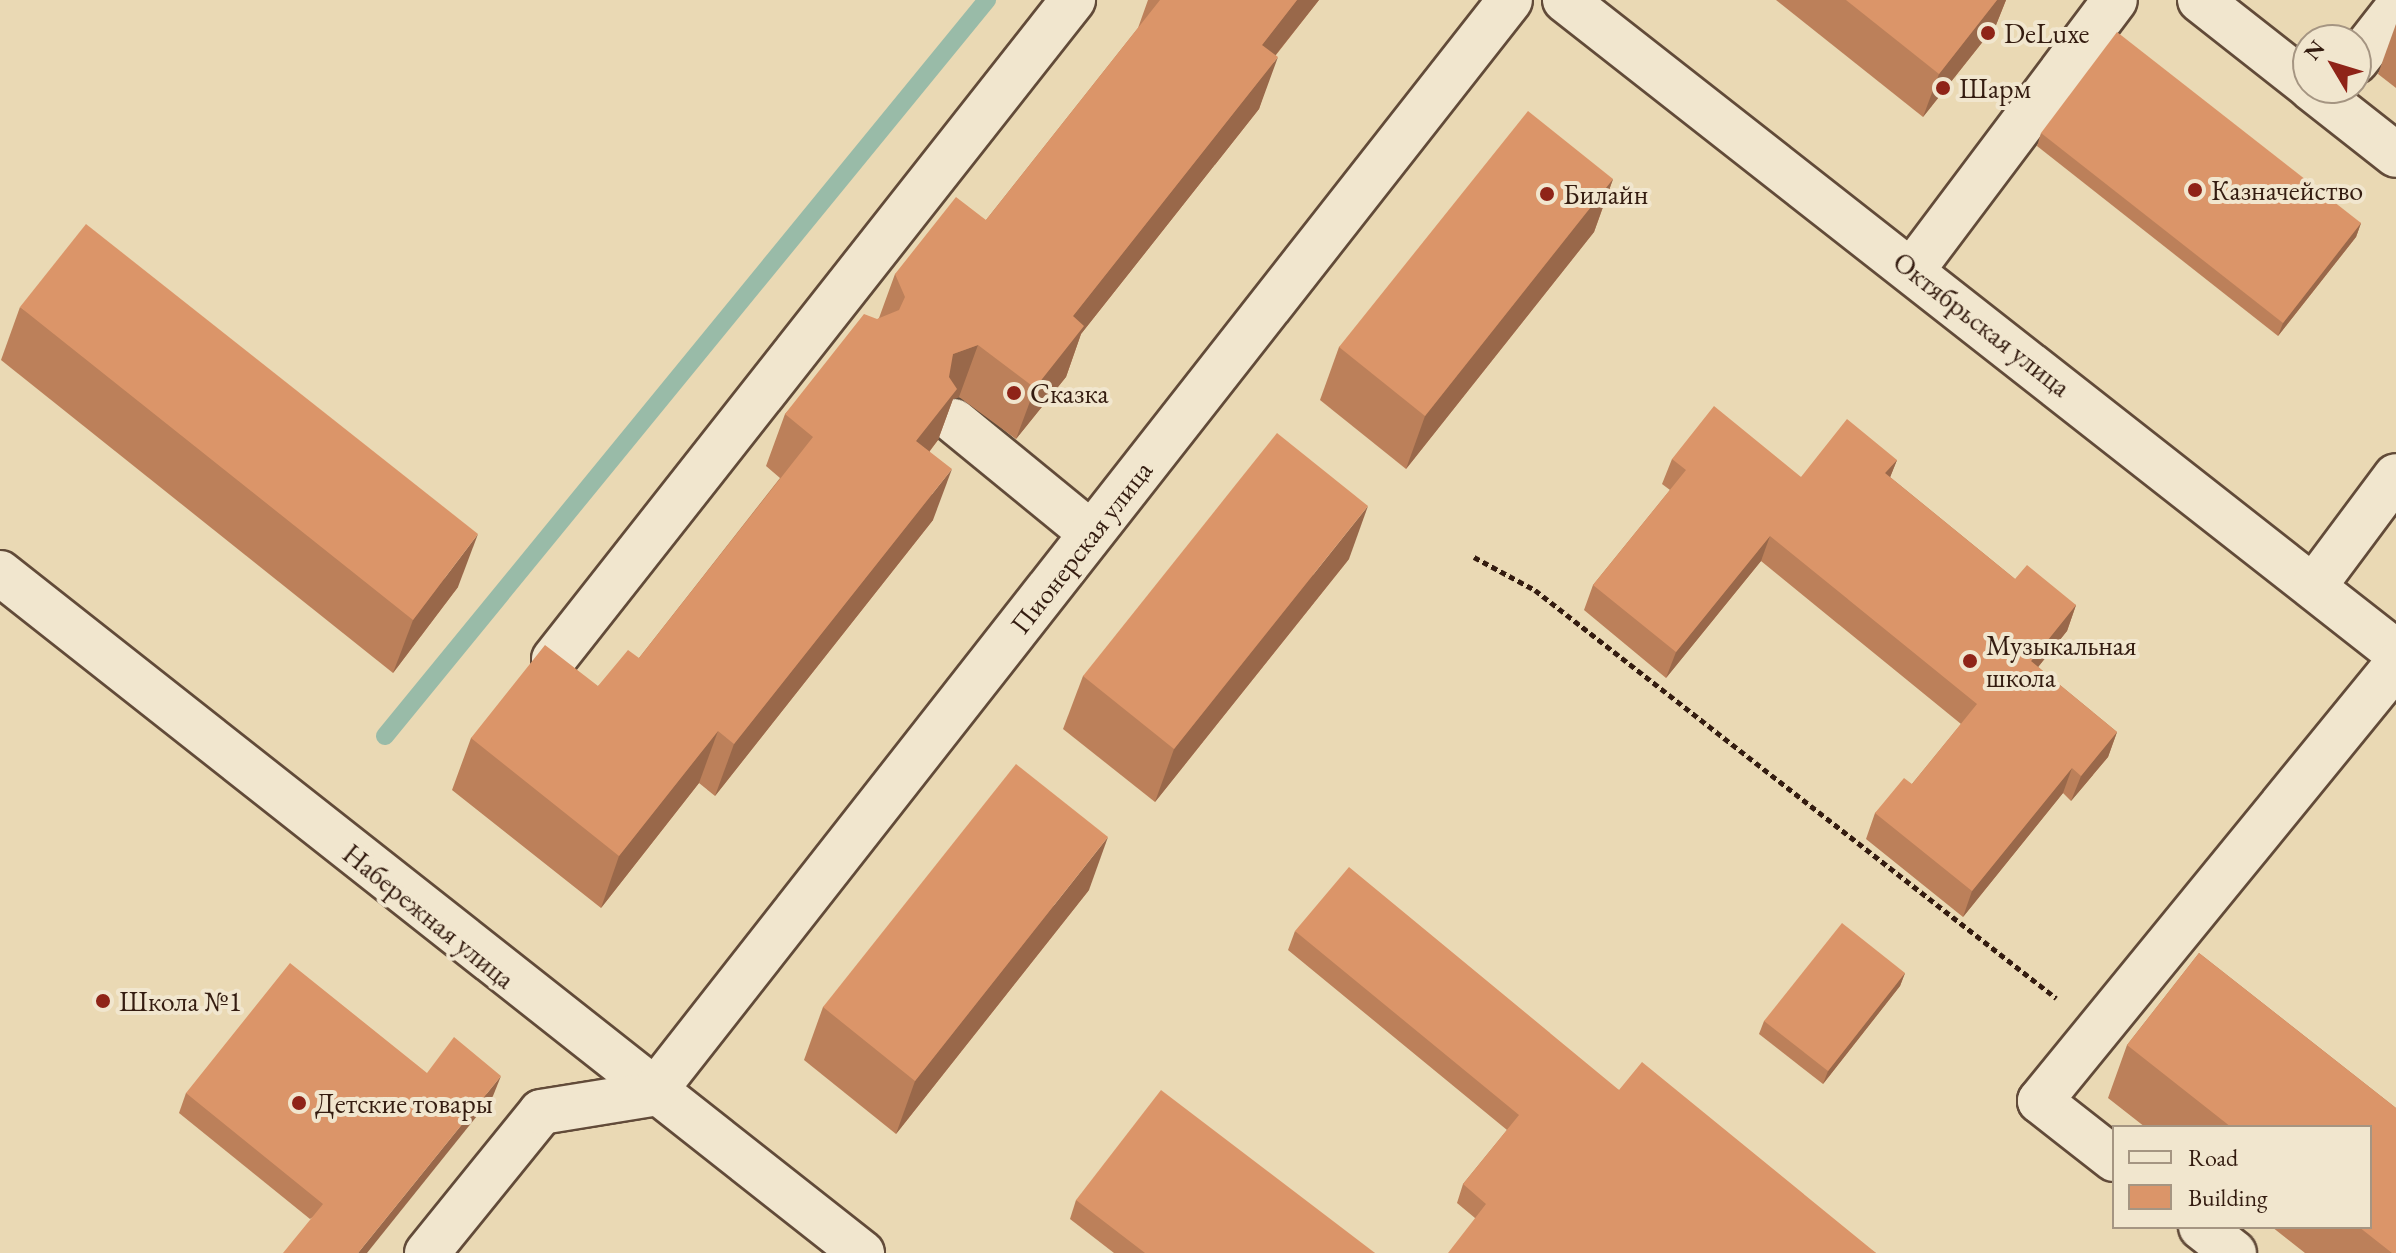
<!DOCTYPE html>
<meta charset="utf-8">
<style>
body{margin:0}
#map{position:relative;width:2396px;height:1253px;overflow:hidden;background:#ead9b4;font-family:"EB Garamond",serif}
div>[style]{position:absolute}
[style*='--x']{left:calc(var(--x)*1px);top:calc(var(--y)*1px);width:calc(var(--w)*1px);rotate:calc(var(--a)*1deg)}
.stream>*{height:18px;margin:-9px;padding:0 9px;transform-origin:9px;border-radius:9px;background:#99bba8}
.path>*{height:5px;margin-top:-2.5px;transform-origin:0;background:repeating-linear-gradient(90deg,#341c10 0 6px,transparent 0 10px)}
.roads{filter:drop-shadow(2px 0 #624b39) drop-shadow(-2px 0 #624b39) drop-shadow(0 2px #624b39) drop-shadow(0 -2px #624b39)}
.minor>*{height:44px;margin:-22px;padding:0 22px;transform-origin:22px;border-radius:22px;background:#f1e6ce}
.wall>*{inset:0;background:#bc805a}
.shaded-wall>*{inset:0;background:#99684a}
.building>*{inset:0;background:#db9569}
.dots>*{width:22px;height:22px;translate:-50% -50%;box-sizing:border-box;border:4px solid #f1e6ce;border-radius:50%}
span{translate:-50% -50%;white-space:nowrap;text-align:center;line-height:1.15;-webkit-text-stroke:8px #f1e6ce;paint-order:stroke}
.poi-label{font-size:28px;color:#341c10}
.left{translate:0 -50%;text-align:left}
.street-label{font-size:28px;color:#341c10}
.legend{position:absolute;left:2112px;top:1125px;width:260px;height:104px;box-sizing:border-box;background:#f1e6ce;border:2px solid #a59582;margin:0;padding:10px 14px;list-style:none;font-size:24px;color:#341c10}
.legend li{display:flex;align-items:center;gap:16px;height:40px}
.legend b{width:40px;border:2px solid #a59582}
.north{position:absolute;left:2292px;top:24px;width:80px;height:80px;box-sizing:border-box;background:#f1e6ce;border:2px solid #a59582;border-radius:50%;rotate:308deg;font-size:22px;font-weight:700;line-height:32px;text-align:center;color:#341c10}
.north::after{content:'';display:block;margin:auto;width:28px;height:36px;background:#8f2418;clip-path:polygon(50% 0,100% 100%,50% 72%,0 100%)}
</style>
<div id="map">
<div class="stream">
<i style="--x:385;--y:736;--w:951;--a:-50.72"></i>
</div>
<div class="path">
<i style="--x:1474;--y:557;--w:69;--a:28.4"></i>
<i style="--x:1535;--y:590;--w:662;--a:38.06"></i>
</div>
<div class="roads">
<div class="minor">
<i style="--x:1565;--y:0;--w:1056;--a:38.12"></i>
<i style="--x:2200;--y:0;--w:137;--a:38.2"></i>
<i style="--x:2356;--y:61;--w:65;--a:-51.9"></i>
<i style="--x:2311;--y:88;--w:108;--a:38.2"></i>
<i style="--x:1913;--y:269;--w:336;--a:-53.1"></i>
<i style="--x:954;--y:421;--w:177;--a:39.3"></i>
<i style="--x:0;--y:573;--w:1098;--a:38.27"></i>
<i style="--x:2314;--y:586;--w:137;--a:-53.3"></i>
<i style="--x:554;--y:659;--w:839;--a:-51.78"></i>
<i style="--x:2114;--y:1159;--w:94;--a:-141.9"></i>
<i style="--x:2040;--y:1101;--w:563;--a:-50.77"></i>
<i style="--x:2201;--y:1227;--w:42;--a:38.2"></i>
<i style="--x:427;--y:1253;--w:181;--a:-51"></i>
<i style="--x:541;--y:1112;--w:112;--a:-9.2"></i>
<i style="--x:652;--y:1094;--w:1390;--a:-51.89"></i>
</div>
</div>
<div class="wall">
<i style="clip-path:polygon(1148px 0,1319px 0,1276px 55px,1259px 109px,1081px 334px,1066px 377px,1016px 439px,959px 397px,953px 399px,938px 440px,930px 451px,933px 520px,715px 796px,699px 783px,601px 908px,452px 790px,471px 738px,598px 686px,639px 658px,780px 478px,766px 466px,785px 414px,879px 318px,895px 274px,986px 220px,1138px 28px)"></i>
<i style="clip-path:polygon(1776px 0,2006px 0,1996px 25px,1923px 117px)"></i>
<i style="clip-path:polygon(2396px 24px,2396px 88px,2378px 74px)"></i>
<i style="clip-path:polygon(2041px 133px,2361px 223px,2356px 237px,2278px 336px,2037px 146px)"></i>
<i style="clip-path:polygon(1613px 179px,1594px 232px,1406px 469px,1320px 400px,1339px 347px)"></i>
<i style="clip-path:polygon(20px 307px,458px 587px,393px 673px,1px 360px)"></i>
<i style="clip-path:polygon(1672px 459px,1801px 477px,1897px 460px,1890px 477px,2015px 579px,2076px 605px,2067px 631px,2038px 667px,2117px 732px,2108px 757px,2071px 801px,2063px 793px,1963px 917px,1866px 839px,1875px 813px,1912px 784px,1961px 724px,1761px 561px,1666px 678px,1584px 610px,1593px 585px,1670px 490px,1662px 484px)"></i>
<i style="clip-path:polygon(1349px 559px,1155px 802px,1063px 729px,1083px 676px)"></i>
<i style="clip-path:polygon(1089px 890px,896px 1134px,804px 1060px,823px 1007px)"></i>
<i style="clip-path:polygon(1295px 931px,1619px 1090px,1876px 1253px,1475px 1218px,1457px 1203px,1463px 1184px,1507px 1130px,1288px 950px)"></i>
<i style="clip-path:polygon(2199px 953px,2396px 1108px,2396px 1253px,2305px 1253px,2272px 1227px,2370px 1227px,2370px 1127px,2145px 1127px,2108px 1098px,2127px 1045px)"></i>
<i style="clip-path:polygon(1905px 973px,1900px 986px,1823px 1084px,1759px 1034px,1764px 1021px)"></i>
<i style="clip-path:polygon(427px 1073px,493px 1096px,310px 1219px,179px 1113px,186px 1093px)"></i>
<i style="clip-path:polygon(1076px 1200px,1375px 1253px,1114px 1253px,1070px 1219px)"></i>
</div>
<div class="shaded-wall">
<i style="clip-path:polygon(1297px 0,1319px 0,1243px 96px,1262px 45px)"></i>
<i style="clip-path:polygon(1997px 0,2006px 0,1996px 25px,1923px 117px,1939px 74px)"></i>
<i style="clip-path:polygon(1278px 57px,1259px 109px,1081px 334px,1066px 377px,1016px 439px,1035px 388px,1073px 316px)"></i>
<i style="clip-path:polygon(1613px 179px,1594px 232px,1406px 469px,1425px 416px)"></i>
<i style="clip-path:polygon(2361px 223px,2356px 237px,2278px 336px,2283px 323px)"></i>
<i style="clip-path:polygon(978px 345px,959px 397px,953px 399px,938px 440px,897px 493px,916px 441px,934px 406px,953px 354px)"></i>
<i style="clip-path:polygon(1897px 460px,1887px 485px,1885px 473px)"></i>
<i style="clip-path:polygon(952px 469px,933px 520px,715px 796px,734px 744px)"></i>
<i style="clip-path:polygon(1368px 506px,1349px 559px,1155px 802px,1174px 749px)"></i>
<i style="clip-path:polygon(478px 534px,458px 587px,393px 673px,413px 620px)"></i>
<i style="clip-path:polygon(1770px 536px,1761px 561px,1666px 678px,1676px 652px)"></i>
<i style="clip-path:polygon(2076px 605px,2067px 631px,2022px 687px,2031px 661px)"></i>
<i style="clip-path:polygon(718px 731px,699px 783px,601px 908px,619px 856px)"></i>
<i style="clip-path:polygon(2117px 732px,2108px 757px,2071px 801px,2081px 776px)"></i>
<i style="clip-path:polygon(2072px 768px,2063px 793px,1963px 917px,1972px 891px)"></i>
<i style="clip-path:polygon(1108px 837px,1089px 890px,896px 1134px,915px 1081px)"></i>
<i style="clip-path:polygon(1905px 973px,1900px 986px,1823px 1084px,1828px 1071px)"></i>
<i style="clip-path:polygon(501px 1076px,493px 1096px,367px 1253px,358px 1253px)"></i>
</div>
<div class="building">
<i style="clip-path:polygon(1160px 0,1297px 0,1262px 45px,1278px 57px,1073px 316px,1084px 326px,1035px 388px,978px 345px,953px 354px,949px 377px,957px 389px,916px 441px,952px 469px,734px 744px,718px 731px,619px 856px,471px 738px,545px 645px,598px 686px,628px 650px,639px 658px,813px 437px,785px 414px,864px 314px,877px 319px,899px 310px,905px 297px,895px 274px,956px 197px,986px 220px)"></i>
<i style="clip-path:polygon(1846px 0,1997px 0,1939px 74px)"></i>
<i style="clip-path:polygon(2117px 32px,2361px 223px,2283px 323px,2041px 133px)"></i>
<i style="clip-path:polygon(1528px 111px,1613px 179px,1425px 416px,1339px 347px)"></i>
<i style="clip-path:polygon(86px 224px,478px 534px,413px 620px,20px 307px)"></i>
<i style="clip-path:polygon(1714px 406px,1801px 477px,1847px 419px,1897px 460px,1885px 473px,2015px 579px,2027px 565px,2076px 605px,2031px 661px,2117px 732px,2081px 776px,2072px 768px,1972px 891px,1875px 813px,1904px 778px,1912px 784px,1977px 704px,1770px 536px,1676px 652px,1593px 585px,1686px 470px,1672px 459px)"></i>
<i style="clip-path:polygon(1277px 433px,1368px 506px,1174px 749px,1083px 676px)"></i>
<i style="clip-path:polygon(1016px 764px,1108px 837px,915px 1081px,823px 1007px)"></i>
<i style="clip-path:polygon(1349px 867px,1619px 1090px,1642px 1062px,1876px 1253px,1448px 1253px,1486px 1204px,1463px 1184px,1519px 1115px,1295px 931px)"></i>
<i style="clip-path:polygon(1842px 923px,1905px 973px,1828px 1071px,1764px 1021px)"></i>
<i style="clip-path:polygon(2199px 953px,2396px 1108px,2396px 1253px,2392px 1253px,2359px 1227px,2370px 1227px,2370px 1127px,2231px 1127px,2127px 1045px)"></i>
<i style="clip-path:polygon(290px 963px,427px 1073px,454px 1037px,501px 1076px,358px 1253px,283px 1253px,323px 1204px,186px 1093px)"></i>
<i style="clip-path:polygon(1161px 1090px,1375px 1253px,1145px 1253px,1076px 1200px)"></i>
</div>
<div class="dots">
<i style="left:1988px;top:33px;background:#8f2418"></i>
<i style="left:1943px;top:88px;background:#8f2418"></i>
<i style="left:2195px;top:190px;background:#8f2418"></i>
<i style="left:1547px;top:194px;background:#8f2418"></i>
<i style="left:1014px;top:393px;background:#8f2418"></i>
<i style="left:1970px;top:661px;background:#8f2418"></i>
<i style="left:103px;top:1001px;background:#8f2418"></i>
<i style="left:299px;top:1103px;background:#8f2418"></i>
</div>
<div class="poi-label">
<span class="left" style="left:2004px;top:33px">DeLuxe</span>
<span class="left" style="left:1959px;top:88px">Шарм</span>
<span class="left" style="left:2211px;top:190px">Казначейство</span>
<span class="left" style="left:1563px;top:194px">Билайн</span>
<span class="left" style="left:1030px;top:393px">Сказка</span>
<span class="left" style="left:1986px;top:661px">Музыкальная<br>школа</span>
<span class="left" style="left:119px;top:1001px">Школа №1</span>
<span class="left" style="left:315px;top:1103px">Детские товары</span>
</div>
<div class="street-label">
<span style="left:1982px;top:324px;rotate:38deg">Октябрьская улица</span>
<span style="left:1081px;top:547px;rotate:-52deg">Пионерская улица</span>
<span style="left:429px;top:916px;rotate:39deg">Набережная улица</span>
</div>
<ul class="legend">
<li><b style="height:10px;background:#f1e6ce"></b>Road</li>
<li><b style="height:22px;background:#db9569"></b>Building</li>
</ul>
<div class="north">N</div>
</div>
